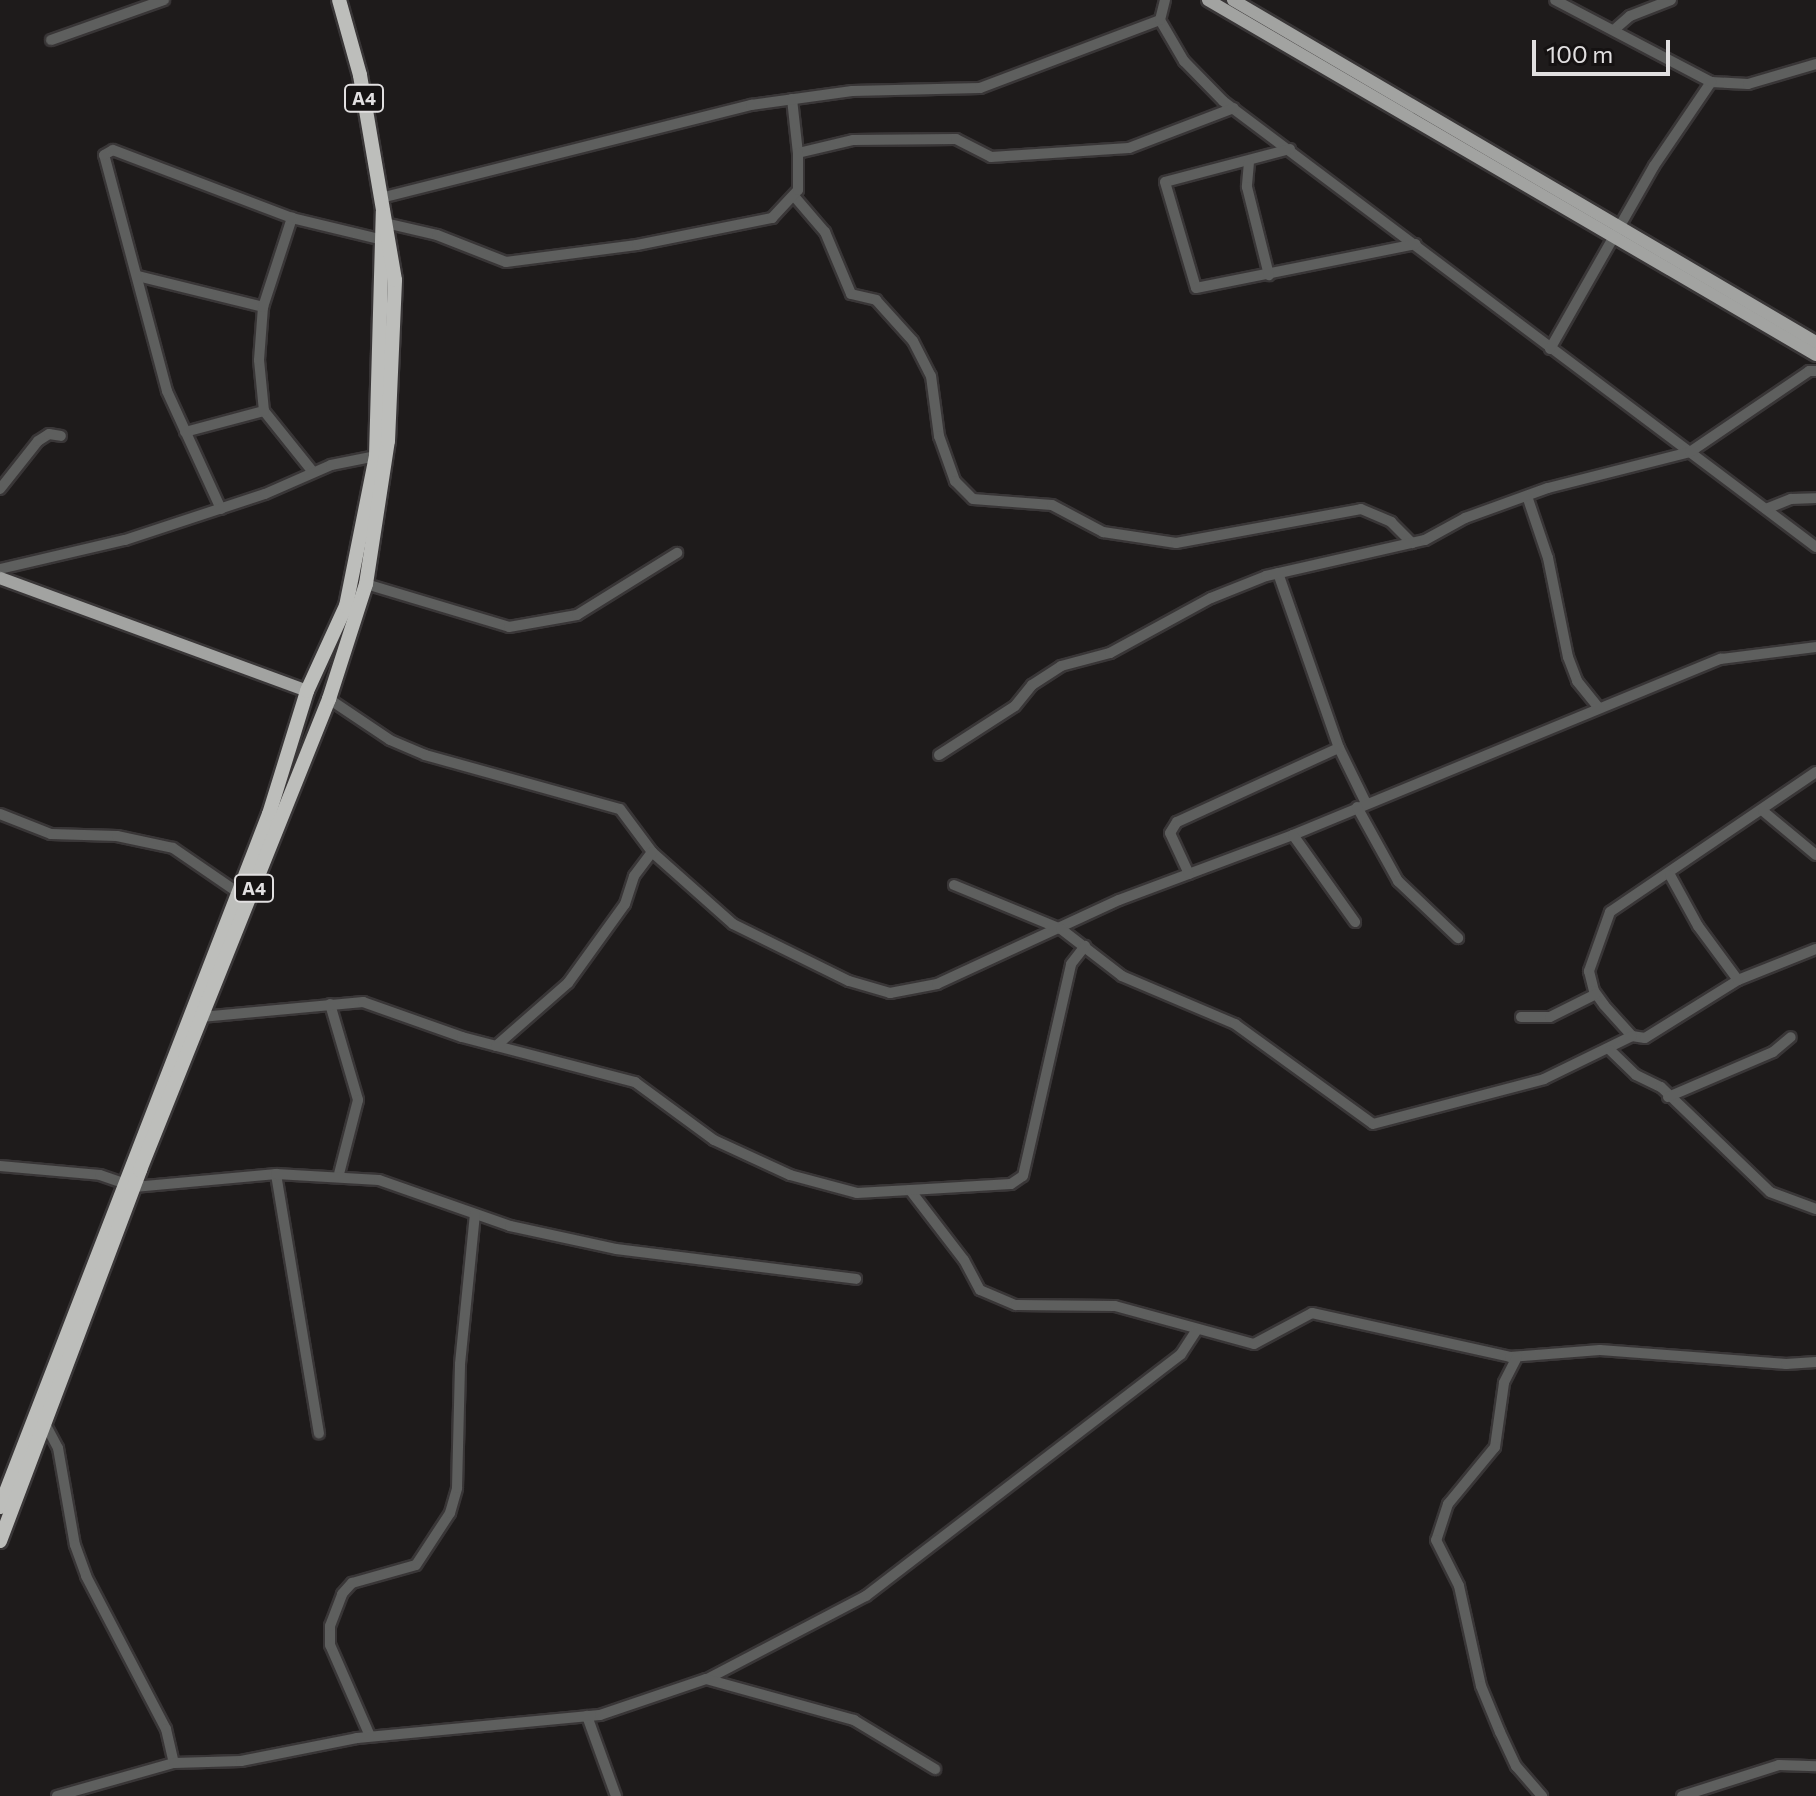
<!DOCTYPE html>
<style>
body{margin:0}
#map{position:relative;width:1816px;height:1796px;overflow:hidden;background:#1e1b1b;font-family:Commissioner,sans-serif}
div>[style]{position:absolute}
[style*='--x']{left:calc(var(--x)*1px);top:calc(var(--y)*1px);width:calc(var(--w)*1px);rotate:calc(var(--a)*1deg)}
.roads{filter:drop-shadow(2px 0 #393637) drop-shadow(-2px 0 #393637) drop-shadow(0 2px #393637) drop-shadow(0 -2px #393637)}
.minor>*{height:10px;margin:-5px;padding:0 5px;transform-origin:5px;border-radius:5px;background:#5e5f5e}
.major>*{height:12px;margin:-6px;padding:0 6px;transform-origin:6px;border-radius:6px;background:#a2a3a1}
.highway>*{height:14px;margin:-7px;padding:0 7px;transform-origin:7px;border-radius:7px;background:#bdbebb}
span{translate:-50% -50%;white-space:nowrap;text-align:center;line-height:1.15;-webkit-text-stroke:7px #151212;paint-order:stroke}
.shield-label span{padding:2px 6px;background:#151212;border:2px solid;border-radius:6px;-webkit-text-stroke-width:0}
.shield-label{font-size:18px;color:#e1dfe0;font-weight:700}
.scale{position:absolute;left:1532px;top:40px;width:138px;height:36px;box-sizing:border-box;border:4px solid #e1dfe0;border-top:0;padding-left:10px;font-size:24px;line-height:28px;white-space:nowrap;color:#e1dfe0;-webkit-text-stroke:6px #151212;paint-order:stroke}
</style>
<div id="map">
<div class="roads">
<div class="minor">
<i style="--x:1160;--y:20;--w:48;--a:59.7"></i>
<i style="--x:1184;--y:61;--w:56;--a:45.7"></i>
<i style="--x:1223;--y:101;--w:742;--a:36.95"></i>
<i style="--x:1615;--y:29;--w:20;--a:-41"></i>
<i style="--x:1630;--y:16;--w:44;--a:-21.3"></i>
<i style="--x:51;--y:40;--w:120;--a:-19.5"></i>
<i style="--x:1711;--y:82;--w:37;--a:3"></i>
<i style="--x:1748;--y:84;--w:71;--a:-16.4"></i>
<i style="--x:792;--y:99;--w:54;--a:83.7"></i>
<i style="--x:798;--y:153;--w:57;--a:-13.3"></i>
<i style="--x:853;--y:140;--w:103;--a:-0.6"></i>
<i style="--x:956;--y:139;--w:39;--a:27"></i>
<i style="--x:991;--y:157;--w:138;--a:-3.7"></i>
<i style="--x:1129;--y:148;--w:112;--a:-20.9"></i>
<i style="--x:1290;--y:149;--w:129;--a:165.2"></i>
<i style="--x:1165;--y:182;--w:110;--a:73.7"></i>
<i style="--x:1196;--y:288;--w:224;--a:-11.3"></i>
<i style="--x:1249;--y:162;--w:25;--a:95"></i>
<i style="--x:1247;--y:187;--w:91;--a:76"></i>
<i style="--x:794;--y:196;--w:48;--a:49.3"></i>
<i style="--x:825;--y:232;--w:67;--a:67.2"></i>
<i style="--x:851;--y:294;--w:26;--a:13"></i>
<i style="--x:876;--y:300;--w:55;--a:47.9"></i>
<i style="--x:913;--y:341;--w:39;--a:63"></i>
<i style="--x:931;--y:376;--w:61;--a:82.4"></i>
<i style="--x:939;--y:436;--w:48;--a:70.4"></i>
<i style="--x:955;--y:481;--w:25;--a:45"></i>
<i style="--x:973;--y:499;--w:79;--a:4.3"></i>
<i style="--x:1052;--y:505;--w:58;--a:27.9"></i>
<i style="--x:1103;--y:532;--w:74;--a:8.6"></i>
<i style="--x:1176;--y:543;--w:188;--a:-10.4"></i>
<i style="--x:1361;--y:509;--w:33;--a:23"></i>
<i style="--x:1391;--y:522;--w:30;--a:45"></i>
<i style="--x:381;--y:198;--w:382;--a:-14.1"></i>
<i style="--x:751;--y:105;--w:102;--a:-7.9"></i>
<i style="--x:852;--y:91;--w:128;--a:-1.3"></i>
<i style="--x:980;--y:88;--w:192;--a:-20.7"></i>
<i style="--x:1160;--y:20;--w:21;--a:-76"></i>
<i style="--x:381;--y:222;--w:57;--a:13.1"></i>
<i style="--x:437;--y:235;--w:74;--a:21.4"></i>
<i style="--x:506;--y:262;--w:132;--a:-7.4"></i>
<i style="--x:637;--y:245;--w:138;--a:-11.3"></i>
<i style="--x:772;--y:218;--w:38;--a:-47"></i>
<i style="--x:798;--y:190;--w:37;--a:-90"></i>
<i style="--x:138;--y:276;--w:129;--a:13.9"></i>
<i style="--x:1550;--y:349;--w:210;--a:-60.4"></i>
<i style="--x:1654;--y:166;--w:102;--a:-55.8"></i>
<i style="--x:1711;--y:82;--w:176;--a:-152.3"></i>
<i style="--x:185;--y:432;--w:82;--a:-14.9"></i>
<i style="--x:313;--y:472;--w:78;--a:-128.8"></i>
<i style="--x:264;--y:411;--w:51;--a:-95.6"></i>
<i style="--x:259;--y:360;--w:53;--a:-85.7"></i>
<i style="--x:263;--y:307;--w:94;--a:-72"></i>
<i style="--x:292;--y:218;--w:98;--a:13.6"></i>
<i style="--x:0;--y:489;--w:61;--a:-51.6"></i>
<i style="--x:38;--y:441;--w:13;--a:-32"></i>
<i style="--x:49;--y:434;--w:12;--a:9"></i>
<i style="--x:1527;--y:496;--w:65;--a:71.3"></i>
<i style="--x:1548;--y:558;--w:101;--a:78.6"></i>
<i style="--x:1568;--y:657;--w:26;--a:69"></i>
<i style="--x:1577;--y:681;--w:32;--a:51"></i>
<i style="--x:221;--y:509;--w:130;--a:-114.6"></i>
<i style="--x:167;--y:391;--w:244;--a:-104.9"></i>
<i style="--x:104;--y:155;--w:10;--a:-29"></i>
<i style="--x:113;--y:150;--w:191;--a:20.8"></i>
<i style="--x:1766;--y:509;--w:27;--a:-22"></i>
<i style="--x:1791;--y:499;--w:25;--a:-2"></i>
<i style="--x:0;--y:569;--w:128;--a:-13.1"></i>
<i style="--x:125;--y:540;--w:147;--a:-18.2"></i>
<i style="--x:265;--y:494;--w:72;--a:-23.7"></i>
<i style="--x:331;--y:465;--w:46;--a:-11.3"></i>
<i style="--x:1278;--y:573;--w:185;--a:70.8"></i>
<i style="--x:1339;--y:748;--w:61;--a:63.9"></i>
<i style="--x:366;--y:584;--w:149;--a:16.7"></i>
<i style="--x:509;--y:627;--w:69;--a:-10"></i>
<i style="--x:577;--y:615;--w:118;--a:-31.8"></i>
<i style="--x:329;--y:699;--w:73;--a:33.9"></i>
<i style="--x:390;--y:740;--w:38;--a:23"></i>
<i style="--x:425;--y:755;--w:202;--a:15.5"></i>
<i style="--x:620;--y:809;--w:54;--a:53.3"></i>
<i style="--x:652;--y:852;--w:108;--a:41.6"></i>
<i style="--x:733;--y:924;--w:129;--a:26.2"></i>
<i style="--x:849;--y:981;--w:43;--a:16.3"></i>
<i style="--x:890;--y:993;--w:48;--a:-10.8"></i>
<i style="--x:937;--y:984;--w:200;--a:-24.8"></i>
<i style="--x:1119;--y:900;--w:186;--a:-20.5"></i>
<i style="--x:1293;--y:835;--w:463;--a:-22.4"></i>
<i style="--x:1721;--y:659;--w:96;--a:-7.2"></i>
<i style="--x:939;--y:755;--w:90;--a:-32.8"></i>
<i style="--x:1015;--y:706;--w:27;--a:-51"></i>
<i style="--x:1032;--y:685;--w:35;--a:-33"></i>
<i style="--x:1061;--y:666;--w:51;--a:-14.9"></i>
<i style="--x:1110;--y:653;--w:115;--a:-28.6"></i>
<i style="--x:1211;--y:598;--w:59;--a:-21.8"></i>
<i style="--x:1266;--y:576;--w:163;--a:-12.8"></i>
<i style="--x:1425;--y:540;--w:46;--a:-28.8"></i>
<i style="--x:1465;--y:518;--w:88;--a:-19.9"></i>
<i style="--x:1548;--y:488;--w:146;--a:-14.2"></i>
<i style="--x:1690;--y:452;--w:144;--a:-34.2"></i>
<i style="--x:1809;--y:371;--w:7;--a:0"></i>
<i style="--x:1816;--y:772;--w:249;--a:145.8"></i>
<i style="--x:1610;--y:912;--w:63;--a:109.6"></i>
<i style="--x:1589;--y:971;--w:21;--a:76"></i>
<i style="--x:1594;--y:991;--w:17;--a:54"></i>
<i style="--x:1604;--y:1005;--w:42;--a:47.9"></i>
<i style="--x:1632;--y:1036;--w:13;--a:9"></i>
<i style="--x:1645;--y:1038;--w:110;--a:-31.9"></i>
<i style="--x:1738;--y:980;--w:84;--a:-21.7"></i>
<i style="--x:1357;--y:807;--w:85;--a:61"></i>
<i style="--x:1398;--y:881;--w:83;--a:43.5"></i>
<i style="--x:1763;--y:811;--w:69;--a:39.7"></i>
<i style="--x:0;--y:814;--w:55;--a:21.4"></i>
<i style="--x:51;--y:834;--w:66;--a:1.7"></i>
<i style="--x:117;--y:836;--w:57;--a:12.1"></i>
<i style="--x:173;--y:848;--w:85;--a:34.4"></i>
<i style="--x:1293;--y:835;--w:107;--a:54.5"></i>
<i style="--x:1189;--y:874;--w:45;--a:-114.9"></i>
<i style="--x:1170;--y:833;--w:13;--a:-58"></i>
<i style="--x:1177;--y:822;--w:178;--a:-24.6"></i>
<i style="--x:1670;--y:875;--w:58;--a:61.2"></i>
<i style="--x:1698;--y:926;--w:67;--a:53.5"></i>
<i style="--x:954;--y:885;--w:116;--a:22.4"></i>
<i style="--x:1061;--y:929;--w:77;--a:37.6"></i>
<i style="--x:1122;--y:976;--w:123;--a:23"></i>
<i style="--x:1235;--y:1024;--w:170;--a:35.9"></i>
<i style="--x:1373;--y:1124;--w:177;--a:-14.7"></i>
<i style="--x:1544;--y:1079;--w:98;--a:-26"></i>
<i style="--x:330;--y:1004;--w:100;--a:73.7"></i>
<i style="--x:358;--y:1100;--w:76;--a:104.4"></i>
<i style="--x:201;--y:1017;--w:163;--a:-5.3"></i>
<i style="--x:363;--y:1002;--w:105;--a:19.5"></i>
<i style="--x:462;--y:1037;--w:179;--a:14.6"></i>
<i style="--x:635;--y:1082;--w:98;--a:36.3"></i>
<i style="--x:714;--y:1140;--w:84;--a:24.7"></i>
<i style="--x:790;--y:1175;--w:69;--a:15"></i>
<i style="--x:857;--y:1193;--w:53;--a:-3.2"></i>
<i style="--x:910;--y:1190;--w:88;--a:52.4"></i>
<i style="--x:964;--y:1260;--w:34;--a:62"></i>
<i style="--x:980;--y:1290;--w:39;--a:23"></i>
<i style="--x:1016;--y:1305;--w:99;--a:0.6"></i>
<i style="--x:1115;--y:1306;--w:144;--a:15.3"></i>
<i style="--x:1254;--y:1344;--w:66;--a:-28.1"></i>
<i style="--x:1312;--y:1313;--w:203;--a:12.5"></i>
<i style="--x:1510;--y:1357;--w:90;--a:-4.4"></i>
<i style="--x:1600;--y:1350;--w:187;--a:4.3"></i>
<i style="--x:1786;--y:1364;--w:30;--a:-4"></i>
<i style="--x:1521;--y:1017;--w:29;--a:0"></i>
<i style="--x:1550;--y:1017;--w:51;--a:-26.6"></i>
<i style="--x:496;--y:1046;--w:96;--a:-41.2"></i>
<i style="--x:568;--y:983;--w:97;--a:-54.2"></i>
<i style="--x:625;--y:904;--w:29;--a:-72"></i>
<i style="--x:634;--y:876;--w:30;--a:-53"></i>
<i style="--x:1610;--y:1050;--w:36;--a:44"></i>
<i style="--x:1636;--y:1075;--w:28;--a:26"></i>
<i style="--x:1661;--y:1087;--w:151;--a:43.9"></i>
<i style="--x:1770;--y:1192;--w:49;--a:20.3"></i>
<i style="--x:1668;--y:1097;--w:114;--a:-23.2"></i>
<i style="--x:1773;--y:1052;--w:23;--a:-40"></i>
<i style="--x:0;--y:1166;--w:100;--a:5.1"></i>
<i style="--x:100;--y:1175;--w:36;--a:19"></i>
<i style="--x:134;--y:1187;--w:143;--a:-5.2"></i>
<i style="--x:276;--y:1174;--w:263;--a:80.6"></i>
<i style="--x:276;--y:1174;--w:103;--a:3.3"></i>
<i style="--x:379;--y:1180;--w:139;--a:19.3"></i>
<i style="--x:510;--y:1226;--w:108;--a:12.2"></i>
<i style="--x:616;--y:1249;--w:242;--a:7.1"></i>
<i style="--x:910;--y:1190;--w:101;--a:-3.4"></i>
<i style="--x:1011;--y:1184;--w:14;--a:-34"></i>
<i style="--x:1023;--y:1176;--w:217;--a:-77.2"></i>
<i style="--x:1071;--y:964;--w:23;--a:-52"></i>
<i style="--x:1517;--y:1357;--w:29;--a:117"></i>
<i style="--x:1504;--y:1383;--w:65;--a:98"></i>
<i style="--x:1495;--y:1447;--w:74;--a:129.5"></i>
<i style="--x:1448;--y:1504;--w:38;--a:108"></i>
<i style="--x:1436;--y:1540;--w:51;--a:63.4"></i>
<i style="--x:1459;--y:1586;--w:102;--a:77.6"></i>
<i style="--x:1481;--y:1686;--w:50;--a:67.6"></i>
<i style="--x:1500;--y:1732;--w:38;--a:65"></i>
<i style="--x:1516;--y:1766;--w:40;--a:49"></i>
<i style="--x:42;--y:1418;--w:34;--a:62"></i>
<i style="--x:58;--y:1448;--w:98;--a:80.1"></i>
<i style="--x:75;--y:1545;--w:33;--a:70"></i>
<i style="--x:86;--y:1576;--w:173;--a:62.4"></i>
<i style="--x:166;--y:1729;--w:35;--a:77"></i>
<i style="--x:709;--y:1678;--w:177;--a:-27.6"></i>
<i style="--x:866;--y:1596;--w:397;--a:-37.5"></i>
<i style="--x:1181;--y:1354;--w:27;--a:-57"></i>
<i style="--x:587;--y:1716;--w:85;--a:70.1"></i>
<i style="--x:370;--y:1736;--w:99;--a:-113.7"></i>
<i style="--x:330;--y:1645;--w:19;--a:-90"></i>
<i style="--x:330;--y:1626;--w:34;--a:-69"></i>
<i style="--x:342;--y:1594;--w:15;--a:-48"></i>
<i style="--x:352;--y:1583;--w:66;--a:-15.7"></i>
<i style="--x:416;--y:1565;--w:62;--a:-56.8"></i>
<i style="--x:450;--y:1513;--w:26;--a:-74"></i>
<i style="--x:457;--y:1488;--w:124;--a:-88.6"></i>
<i style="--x:460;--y:1364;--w:150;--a:-84.3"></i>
<i style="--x:57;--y:1796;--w:122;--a:-15.8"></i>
<i style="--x:174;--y:1763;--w:67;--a:-1.7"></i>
<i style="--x:241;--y:1761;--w:118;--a:-11.2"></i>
<i style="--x:357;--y:1738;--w:244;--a:-5.4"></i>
<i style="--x:600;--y:1715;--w:112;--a:-18.8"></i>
<i style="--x:706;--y:1679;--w:154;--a:15.5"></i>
<i style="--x:854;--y:1720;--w:95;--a:31.2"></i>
<i style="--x:1682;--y:1796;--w:102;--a:-17.7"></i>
<i style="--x:1779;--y:1765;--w:37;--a:2"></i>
</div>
<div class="major">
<i style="--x:1208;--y:0;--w:704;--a:30.28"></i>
<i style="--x:1233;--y:0;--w:676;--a:30.4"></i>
<i style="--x:0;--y:578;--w:327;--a:20.2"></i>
</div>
<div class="highway">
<i style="--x:0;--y:1507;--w:743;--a:-68.79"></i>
<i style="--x:269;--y:814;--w:129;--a:-72.8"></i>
<i style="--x:307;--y:691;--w:94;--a:-65.4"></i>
<i style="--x:346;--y:606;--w:153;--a:-78.7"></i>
<i style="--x:376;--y:456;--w:245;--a:-88.4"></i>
<i style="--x:0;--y:1541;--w:397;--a:-69.3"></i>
<i style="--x:140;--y:1170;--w:508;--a:-68.14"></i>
<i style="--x:329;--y:699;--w:121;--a:-72.2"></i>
<i style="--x:366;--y:584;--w:145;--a:-81.3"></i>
<i style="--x:388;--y:441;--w:161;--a:-87.5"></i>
<i style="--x:395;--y:280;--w:208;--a:-99.7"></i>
<i style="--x:360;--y:75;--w:78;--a:-105.6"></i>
</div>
</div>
<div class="shield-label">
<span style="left:364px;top:98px">A4</span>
<span style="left:254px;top:888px">A4</span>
</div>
<div class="scale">100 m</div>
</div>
